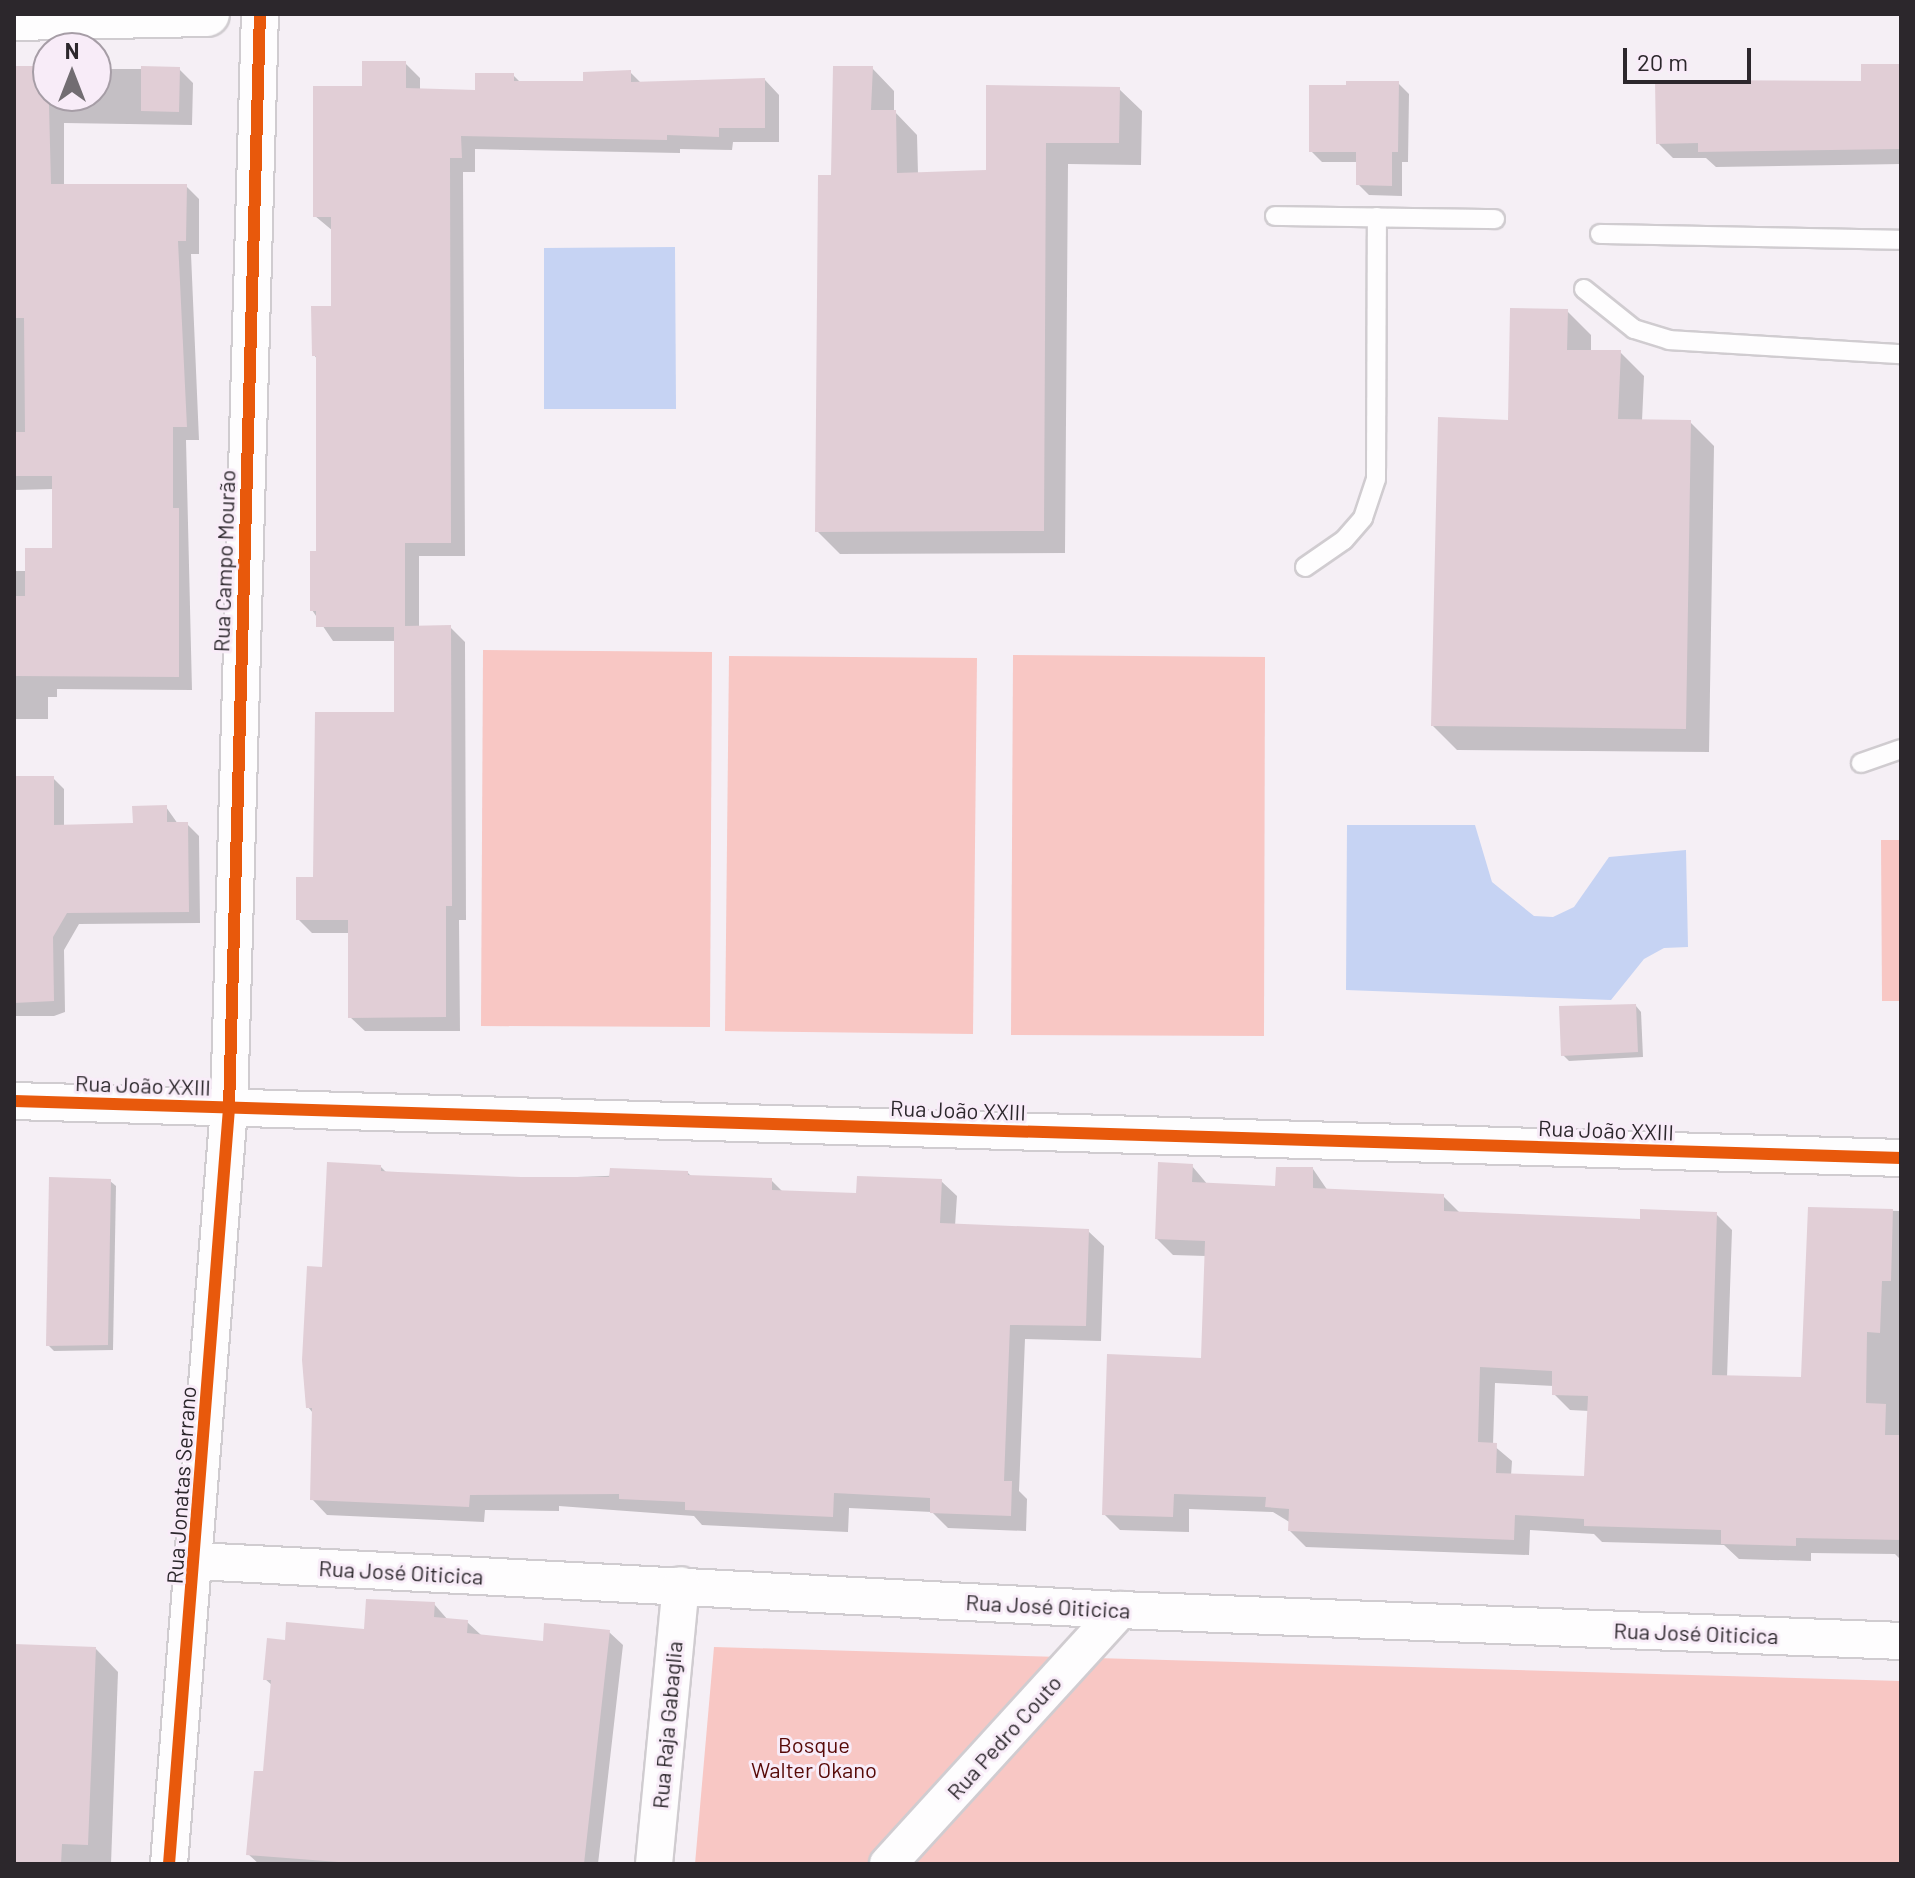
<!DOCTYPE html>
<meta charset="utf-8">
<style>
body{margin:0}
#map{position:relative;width:1915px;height:1878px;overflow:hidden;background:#f5eff5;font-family:Barlow,sans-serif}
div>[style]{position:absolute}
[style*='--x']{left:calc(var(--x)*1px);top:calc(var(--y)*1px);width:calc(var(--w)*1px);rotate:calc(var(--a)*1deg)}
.green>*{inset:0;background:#f8c7c4}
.water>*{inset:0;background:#c6d3f3}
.shadow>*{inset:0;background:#0003}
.building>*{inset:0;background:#e1ced6}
.roads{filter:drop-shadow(2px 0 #d0ccd0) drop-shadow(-2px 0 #d0ccd0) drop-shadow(0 2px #d0ccd0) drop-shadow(0 -2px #d0ccd0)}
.lane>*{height:18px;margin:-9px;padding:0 9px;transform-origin:9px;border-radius:9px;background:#fefdfe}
.street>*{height:36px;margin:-18px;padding:0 18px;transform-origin:18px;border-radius:18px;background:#fefdfe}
.secondary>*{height:44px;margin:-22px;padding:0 22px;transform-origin:22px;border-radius:22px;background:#fefdfe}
.cycleway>*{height:12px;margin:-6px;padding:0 6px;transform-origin:6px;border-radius:6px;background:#e8590c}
span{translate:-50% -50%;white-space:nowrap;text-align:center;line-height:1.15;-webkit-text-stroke:6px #f8ecf8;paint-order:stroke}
.street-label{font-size:22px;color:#2c272c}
.park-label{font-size:22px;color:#570907}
.frame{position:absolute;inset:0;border:16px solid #2c272c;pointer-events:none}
.north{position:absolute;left:32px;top:32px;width:80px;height:80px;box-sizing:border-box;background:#f8ecf8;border:2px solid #a69da6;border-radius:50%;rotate:0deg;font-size:22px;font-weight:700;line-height:32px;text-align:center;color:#2c272c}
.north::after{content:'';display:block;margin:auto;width:28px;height:36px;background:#726d72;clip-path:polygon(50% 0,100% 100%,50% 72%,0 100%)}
.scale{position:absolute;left:1623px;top:48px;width:128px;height:36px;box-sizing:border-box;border:4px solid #2c272c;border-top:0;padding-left:10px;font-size:24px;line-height:28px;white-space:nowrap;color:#2c272c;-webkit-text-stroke:6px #f8ecf8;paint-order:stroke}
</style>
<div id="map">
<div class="green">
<i style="clip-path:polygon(483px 650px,712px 652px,710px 1027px,481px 1026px)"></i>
<i style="clip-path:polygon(1013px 655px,1265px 657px,1264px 1036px,1011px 1035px)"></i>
<i style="clip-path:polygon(729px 656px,977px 658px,973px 1034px,725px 1031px)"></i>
<i style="clip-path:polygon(1881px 840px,1901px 840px,1901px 1001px,1882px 1001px)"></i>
<i style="clip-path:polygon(714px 1647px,1901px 1681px,1901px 1864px,695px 1864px)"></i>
</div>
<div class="water">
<i style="clip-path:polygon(675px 247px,676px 409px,544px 409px,544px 248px)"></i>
<i style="clip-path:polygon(1347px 825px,1475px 825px,1492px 882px,1534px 916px,1553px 917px,1574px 907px,1609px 857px,1686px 850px,1688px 947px,1664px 948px,1644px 959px,1611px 1000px,1346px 990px)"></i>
</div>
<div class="shadow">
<i style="clip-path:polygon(405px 63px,420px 78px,420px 90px,477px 92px,513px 75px,521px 83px,585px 83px,630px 72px,641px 83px,765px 80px,779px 95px,779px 142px,733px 142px,732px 150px,680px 149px,680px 153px,475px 149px,475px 172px,463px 172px,465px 556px,419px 556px,419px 628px,450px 627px,465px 642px,466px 920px,459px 920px,460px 1031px,365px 1031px,350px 1017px,350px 933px,312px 933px,298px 919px,396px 714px,396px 641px,333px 641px,312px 610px,318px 553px,318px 360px,314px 355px,333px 308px,333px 231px,315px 216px,364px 88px)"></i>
<i style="clip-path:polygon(1901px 66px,1901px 164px,1716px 167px,1706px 158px,1673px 158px,1658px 143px,1863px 83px)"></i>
<i style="clip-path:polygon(872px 68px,894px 91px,894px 111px,917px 135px,918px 174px,988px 172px,1119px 89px,1142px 111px,1141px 165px,1068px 164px,1065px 553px,840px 554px,817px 531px,833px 177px)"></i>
<i style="clip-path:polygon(14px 69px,48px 96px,96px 96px,96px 69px,179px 69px,193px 83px,192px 125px,64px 123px,64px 186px,186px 186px,199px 199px,199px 254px,191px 254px,199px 440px,186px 440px,192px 690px,57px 689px,57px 697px,48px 697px,48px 719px,14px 719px,14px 571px,27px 571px,54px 550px,54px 489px,14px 490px)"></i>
<i style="clip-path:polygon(1398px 83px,1409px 94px,1408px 162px,1402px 162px,1402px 196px,1369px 195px,1358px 184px,1358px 162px,1322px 162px,1311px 151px)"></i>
<i style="clip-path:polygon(1567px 311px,1591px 335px,1591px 352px,1620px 352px,1644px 376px,1642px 421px,1690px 422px,1714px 446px,1709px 752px,1457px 750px,1433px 726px,1510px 422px)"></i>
<i style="clip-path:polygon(14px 778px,53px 778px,64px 789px,64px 827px,135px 825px,166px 807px,178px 824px,187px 824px,199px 836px,200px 923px,79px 924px,64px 950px,65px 1012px,54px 1016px,14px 1016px)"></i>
<i style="clip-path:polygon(1636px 1006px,1641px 1012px,1643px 1057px,1569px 1061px,1563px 1055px)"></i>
<i style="clip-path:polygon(380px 1166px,387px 1173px,521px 1179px,688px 1173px,692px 1177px,771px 1180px,783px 1192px,858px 1195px,941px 1181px,957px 1196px,955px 1226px,1088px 1231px,1104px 1246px,1101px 1341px,1025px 1339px,1019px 1491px,1027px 1499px,1026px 1531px,948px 1528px,932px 1512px,849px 1508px,848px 1532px,702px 1525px,694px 1516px,559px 1506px,559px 1511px,485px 1510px,484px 1522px,327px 1515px,312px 1499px,313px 1413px,308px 1407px,324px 1269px)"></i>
<i style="clip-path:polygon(evenodd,1192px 1166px,1208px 1185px,1277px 1188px,1313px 1169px,1328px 1191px,1443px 1196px,1459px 1212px,1642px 1221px,1716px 1214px,1732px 1230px,1727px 1378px,1803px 1380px,1810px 1209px,1901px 1211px,1901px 1560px,1895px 1554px,1811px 1553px,1811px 1561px,1739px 1559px,1724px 1545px,1602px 1542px,1594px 1534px,1530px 1530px,1529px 1555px,1306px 1547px,1290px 1531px,1291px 1523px,1273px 1512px,1189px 1509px,1189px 1532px,1120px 1530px,1104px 1514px,1203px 1360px,1206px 1256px,1173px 1255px,1157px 1239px,1192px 1166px,1495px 1383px,1554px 1386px,1554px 1394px,1570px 1410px,1590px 1411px,1586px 1479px,1511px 1476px,1512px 1461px,1493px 1445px,1495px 1383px)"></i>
<i style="clip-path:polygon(110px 1181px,116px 1186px,113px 1350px,54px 1351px,48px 1345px)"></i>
<i style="clip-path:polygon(434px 1604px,448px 1620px,467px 1622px,481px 1635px,544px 1643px,609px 1632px,623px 1645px,598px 1864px,259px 1864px,248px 1854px,265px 1774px,273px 1686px,265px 1679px,287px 1643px,366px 1631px)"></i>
<i style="clip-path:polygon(14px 1646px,96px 1649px,118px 1672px,111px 1864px,14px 1864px)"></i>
</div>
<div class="building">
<i style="clip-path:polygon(362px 61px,406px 61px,406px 88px,475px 90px,475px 73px,514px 73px,514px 81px,583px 81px,583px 72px,631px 70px,631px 82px,765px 78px,765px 128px,719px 128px,719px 137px,667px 135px,667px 140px,461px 136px,462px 158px,450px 158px,451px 543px,405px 543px,405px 626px,451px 625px,452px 906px,446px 906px,446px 1017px,348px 1018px,348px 920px,296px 920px,296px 877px,313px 877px,315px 712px,394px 712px,394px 627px,316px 627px,316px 611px,310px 611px,310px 551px,316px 551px,316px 356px,312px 356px,311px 306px,331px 306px,331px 217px,313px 217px,313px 86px,362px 86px)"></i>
<i style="clip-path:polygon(1861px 64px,1901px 64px,1901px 149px,1698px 152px,1698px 143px,1656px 144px,1655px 80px,1861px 81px)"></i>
<i style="clip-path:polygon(14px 66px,48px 66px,51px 184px,187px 184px,186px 241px,178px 241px,187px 427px,173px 427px,173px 508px,179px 508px,179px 677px,14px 676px,15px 596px,25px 596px,25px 548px,52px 548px,52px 476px,14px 476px,14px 432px,25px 432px,24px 318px,14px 318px)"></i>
<i style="clip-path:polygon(141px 66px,180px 67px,179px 112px,141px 111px)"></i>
<i style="clip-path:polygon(833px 66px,873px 66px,871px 110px,896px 110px,897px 173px,986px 170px,986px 85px,1120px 87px,1119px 143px,1046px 143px,1044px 531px,815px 532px,818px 175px,831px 175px)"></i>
<i style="clip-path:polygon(1346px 81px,1399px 81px,1398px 152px,1392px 152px,1392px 186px,1356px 185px,1356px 152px,1309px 152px,1309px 85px,1346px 85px)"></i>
<i style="clip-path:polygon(1510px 308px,1568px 309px,1567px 350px,1621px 350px,1618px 419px,1691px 420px,1686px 729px,1431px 726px,1438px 417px,1508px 420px)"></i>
<i style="clip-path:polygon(14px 776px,54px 776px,54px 825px,133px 823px,132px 806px,167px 805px,167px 822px,188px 822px,189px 912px,67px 913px,53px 937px,54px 1001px,14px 1003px)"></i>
<i style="clip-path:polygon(1636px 1004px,1638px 1052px,1561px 1056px,1559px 1006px)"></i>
<i style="clip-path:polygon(327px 1162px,381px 1165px,381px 1171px,398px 1172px,521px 1177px,609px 1177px,610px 1168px,688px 1171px,688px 1175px,772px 1178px,772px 1190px,856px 1193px,857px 1176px,942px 1179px,940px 1223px,1089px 1229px,1086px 1326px,1010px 1325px,1004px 1481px,1012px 1481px,1011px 1516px,930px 1513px,930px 1498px,834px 1493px,833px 1517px,685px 1510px,685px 1502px,619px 1499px,619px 1494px,470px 1495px,469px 1507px,310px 1500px,312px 1408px,306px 1408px,302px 1360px,307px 1266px,322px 1267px)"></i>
<i style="clip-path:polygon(evenodd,1158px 1162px,1193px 1164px,1192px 1182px,1275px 1186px,1276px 1167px,1313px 1167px,1313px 1188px,1444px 1194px,1444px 1211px,1640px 1219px,1640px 1209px,1717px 1212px,1712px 1375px,1801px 1377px,1808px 1207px,1893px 1209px,1891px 1281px,1882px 1281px,1880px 1333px,1867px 1332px,1866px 1403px,1886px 1404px,1885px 1435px,1901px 1435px,1901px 1540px,1796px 1538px,1796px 1546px,1721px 1544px,1721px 1530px,1584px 1526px,1584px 1519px,1515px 1515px,1514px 1540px,1288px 1531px,1289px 1509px,1265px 1507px,1266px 1497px,1174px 1494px,1173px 1517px,1102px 1515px,1107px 1354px,1201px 1358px,1205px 1241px,1155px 1239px,1158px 1162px,1480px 1367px,1552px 1371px,1552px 1395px,1588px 1396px,1584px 1476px,1496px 1473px,1497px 1443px,1478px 1442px,1480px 1367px)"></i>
<i style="clip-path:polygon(49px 1177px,111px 1179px,108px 1345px,46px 1346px)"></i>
<i style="clip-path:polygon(366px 1599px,435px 1602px,434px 1617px,468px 1620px,467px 1633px,543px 1641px,544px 1623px,610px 1630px,584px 1864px,364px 1864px,246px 1855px,254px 1771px,263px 1771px,271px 1680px,263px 1680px,267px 1638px,285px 1640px,286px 1622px,364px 1629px)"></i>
<i style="clip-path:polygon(14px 1644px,96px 1647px,88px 1845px,62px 1844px,61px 1864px,14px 1864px)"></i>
</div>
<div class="roads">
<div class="lane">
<i style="--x:1275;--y:216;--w:220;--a:0.8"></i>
<i style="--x:1600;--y:234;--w:301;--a:1.1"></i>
<i style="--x:1584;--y:289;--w:64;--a:38.7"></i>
<i style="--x:1634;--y:329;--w:37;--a:17"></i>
<i style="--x:1669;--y:340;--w:232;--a:3.5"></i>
<i style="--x:1305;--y:567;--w:47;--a:-34.7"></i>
<i style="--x:1344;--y:540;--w:29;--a:-49"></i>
<i style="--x:1363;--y:518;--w:41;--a:-71.6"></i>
<i style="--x:1376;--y:479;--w:262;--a:-89.8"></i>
<i style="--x:1861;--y:763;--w:42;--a:-19.3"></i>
</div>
<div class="street">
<i style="--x:14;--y:1101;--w:1888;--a:1.73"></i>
<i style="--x:196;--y:1561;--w:925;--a:3.04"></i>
<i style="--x:1120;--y:1610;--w:782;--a:2.27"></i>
<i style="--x:169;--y:1864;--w:758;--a:-85.46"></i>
<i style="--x:229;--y:1108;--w:1094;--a:-88.38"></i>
<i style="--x:654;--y:1864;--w:280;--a:-84.5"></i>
<i style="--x:888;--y:1864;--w:344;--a:-47.6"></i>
</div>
<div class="secondary">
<i style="--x:14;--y:18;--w:193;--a:-1.2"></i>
</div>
</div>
<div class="cycleway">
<i style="--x:14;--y:1101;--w:1888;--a:1.73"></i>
<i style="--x:169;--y:1864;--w:758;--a:-85.46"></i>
<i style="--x:229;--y:1108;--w:1094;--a:-88.38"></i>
</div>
<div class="street-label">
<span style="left:224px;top:561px;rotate:-88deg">Rua Campo Mourão</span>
<span style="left:143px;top:1085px;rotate:2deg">Rua João XXIII</span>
<span style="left:958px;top:1110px;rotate:2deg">Rua João XXIII</span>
<span style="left:1606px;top:1130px;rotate:2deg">Rua João XXIII</span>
<span style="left:181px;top:1485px;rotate:-86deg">Rua Jonatas Serrano</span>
<span style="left:401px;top:1572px;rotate:3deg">Rua José Oiticica</span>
<span style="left:1048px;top:1606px;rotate:3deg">Rua José Oiticica</span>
<span style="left:1696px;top:1633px;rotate:2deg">Rua José Oiticica</span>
<span style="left:667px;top:1725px;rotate:-85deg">Rua Raja Gabaglia</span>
<span style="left:1004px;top:1737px;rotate:-48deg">Rua Pedro Couto</span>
</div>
<div class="park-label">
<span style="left:814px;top:1757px">Bosque<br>Walter Okano</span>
</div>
<div class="frame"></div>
<div class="north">N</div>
<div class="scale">20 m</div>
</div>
